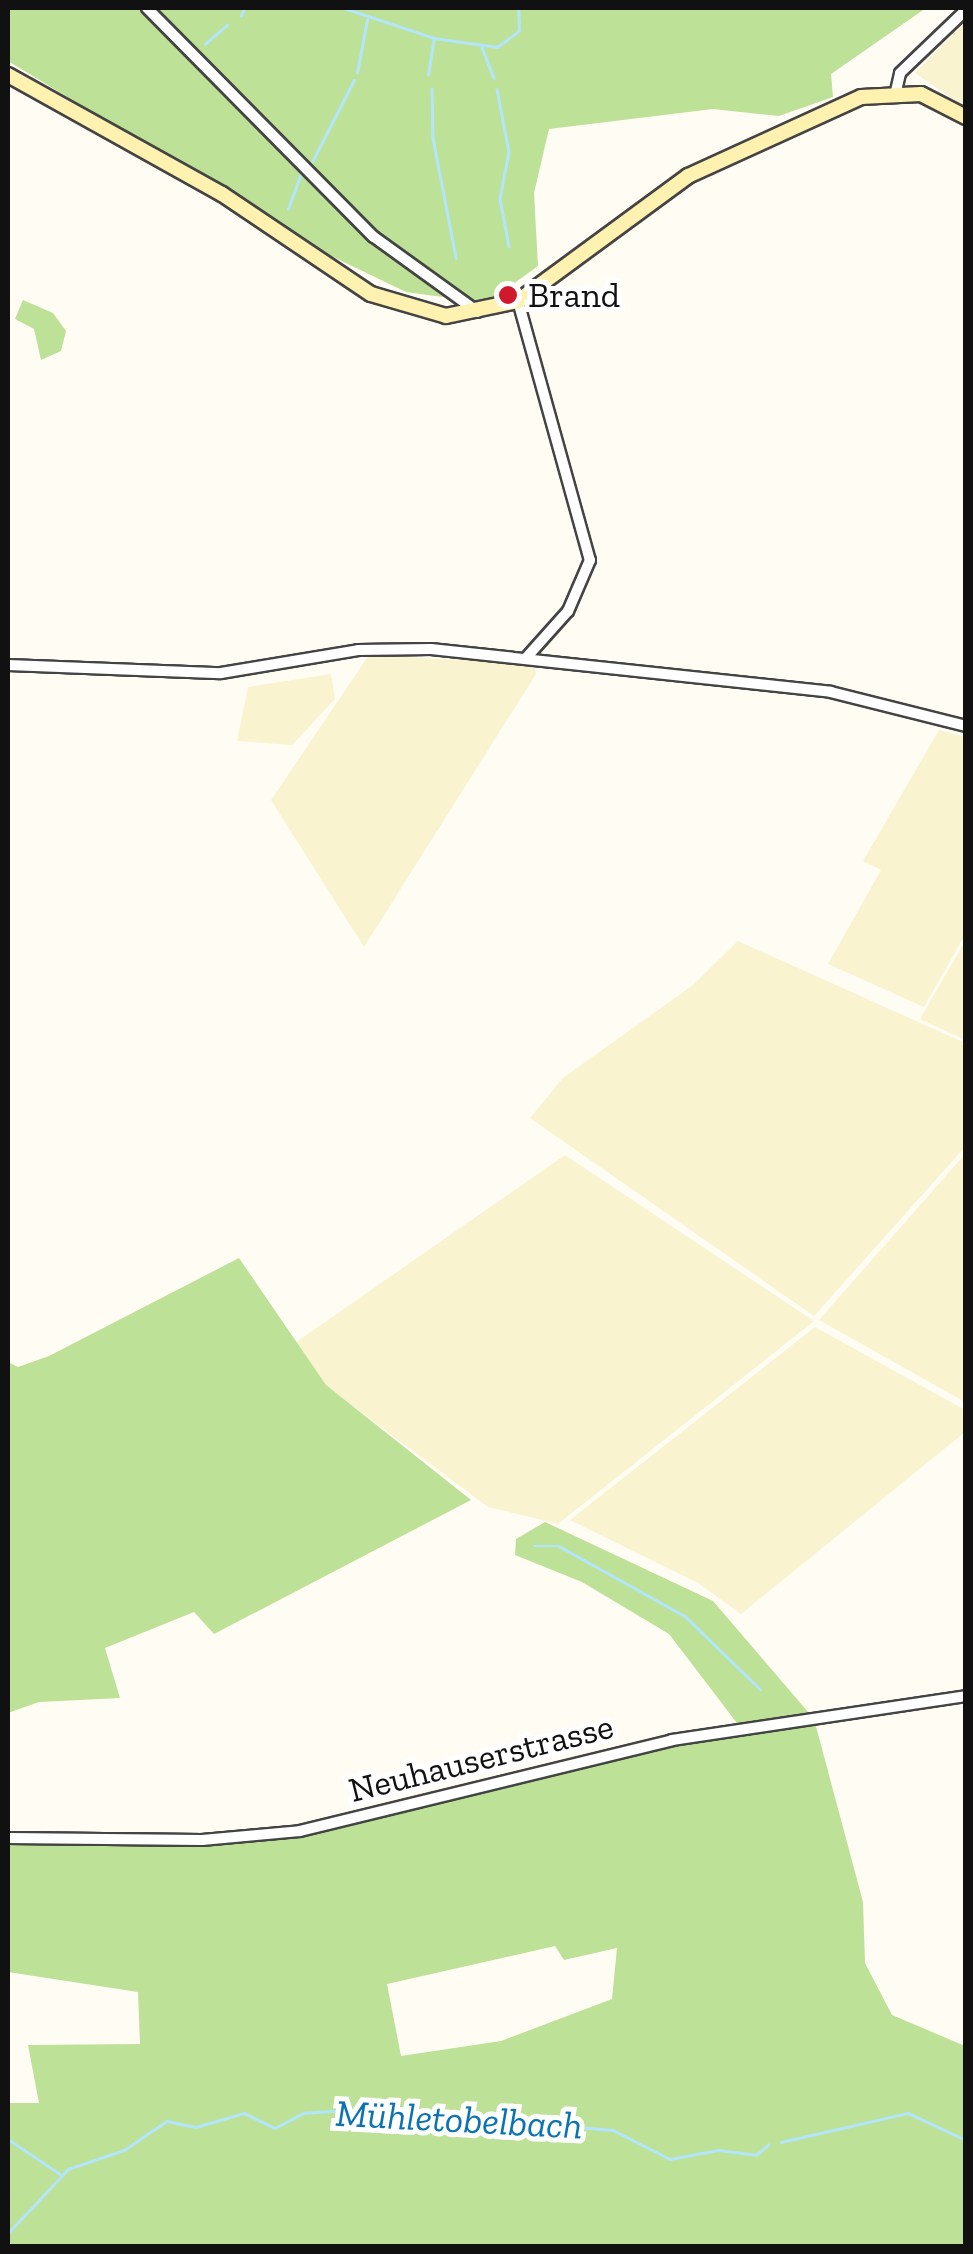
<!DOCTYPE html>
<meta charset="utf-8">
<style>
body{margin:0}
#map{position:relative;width:973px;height:2254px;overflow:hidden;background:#fffcf4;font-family:"Zilla Slab",serif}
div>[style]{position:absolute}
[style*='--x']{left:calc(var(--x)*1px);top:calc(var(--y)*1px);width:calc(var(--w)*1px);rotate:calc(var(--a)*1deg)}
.farmland>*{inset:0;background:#f9f3d0}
.forest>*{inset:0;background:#bde196}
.stream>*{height:2.5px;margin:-1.25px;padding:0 1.25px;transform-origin:1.25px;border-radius:1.25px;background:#b3e6fc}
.roads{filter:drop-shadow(2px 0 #444) drop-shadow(-2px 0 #444) drop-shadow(0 2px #444) drop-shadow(0 -2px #444)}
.street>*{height:10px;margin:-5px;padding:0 5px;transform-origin:5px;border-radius:5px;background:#fff}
.secondary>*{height:14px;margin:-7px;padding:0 7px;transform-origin:7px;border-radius:7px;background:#fff1af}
.dots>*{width:28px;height:28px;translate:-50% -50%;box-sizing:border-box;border:5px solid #fff;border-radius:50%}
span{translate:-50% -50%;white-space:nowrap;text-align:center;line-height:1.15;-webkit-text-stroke:10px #fff;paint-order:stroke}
.poi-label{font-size:35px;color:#111}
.left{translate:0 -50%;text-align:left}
.street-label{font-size:35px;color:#111}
.water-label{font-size:38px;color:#0b73b1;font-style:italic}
.frame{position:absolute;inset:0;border:10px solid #111;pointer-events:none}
</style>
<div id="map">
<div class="farmland">
<i style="clip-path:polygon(965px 22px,965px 107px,915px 73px)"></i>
<i style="clip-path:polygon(369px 655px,534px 664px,536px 674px,364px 947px,271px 800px)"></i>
<i style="clip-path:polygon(331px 674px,335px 699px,292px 745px,237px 741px,248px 687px)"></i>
<i style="clip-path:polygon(939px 730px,965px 737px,965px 935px,924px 1007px,828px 964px,881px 870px,863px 861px)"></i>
<i style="clip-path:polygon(738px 941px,965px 1043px,965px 1147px,814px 1316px,530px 1118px,563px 1078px,693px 985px)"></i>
<i style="clip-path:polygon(965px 941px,965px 1040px,920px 1019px)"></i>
<i style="clip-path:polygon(965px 1154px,965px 1402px,819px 1320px)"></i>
<i style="clip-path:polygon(565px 1155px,814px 1321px,558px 1524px,488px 1507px,325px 1385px,292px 1345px)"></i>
<i style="clip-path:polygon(815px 1327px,965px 1410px,965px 1432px,741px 1614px,698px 1583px,570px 1520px)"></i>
</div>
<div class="forest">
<i style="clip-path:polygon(8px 8px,926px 8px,831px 74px,833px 97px,779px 116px,713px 109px,549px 129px,534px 193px,538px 266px,487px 303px,406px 292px,323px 252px,8px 61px)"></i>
<i style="clip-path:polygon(23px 300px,53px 313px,66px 331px,61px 351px,41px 360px,34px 329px,15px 319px)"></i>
<i style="clip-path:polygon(239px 1258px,326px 1385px,471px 1500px,214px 1634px,194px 1612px,105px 1648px,120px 1698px,39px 1702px,8px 1713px,8px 1362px,18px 1367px,49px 1356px)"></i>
<i style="clip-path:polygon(evenodd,545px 1522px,713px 1601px,814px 1719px,863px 1902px,865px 1963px,892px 2015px,965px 2046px,965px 2246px,8px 2246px,8px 2103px,39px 2103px,28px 2045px,140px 2044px,138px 1992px,8px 1972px,8px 1838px,202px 1840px,300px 1831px,740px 1727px,669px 1634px,582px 1582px,515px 1555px,516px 1539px,545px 1522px,555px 1946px,564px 1960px,617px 1948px,612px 1999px,501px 2041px,401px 2056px,387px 1984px,555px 1946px)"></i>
</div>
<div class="stream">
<i style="--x:344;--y:8;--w:95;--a:18.4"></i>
<i style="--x:434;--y:38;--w:64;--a:8.1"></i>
<i style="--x:497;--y:47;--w:27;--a:-36"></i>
<i style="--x:519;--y:31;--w:23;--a:-92"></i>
<i style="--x:241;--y:16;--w:9;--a:-69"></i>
<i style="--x:205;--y:44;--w:29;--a:-41"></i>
<i style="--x:482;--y:47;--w:33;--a:69"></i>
<i style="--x:357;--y:73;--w:54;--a:-79.3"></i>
<i style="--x:428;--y:75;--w:37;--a:-81"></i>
<i style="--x:432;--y:89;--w:49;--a:88.8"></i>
<i style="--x:433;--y:138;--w:122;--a:79.1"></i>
<i style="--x:497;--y:89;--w:64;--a:79.2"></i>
<i style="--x:509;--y:152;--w:48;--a:100.8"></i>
<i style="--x:500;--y:199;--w:48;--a:79.2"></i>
<i style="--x:312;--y:162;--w:92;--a:-62.9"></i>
<i style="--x:288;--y:209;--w:38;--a:-70"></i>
<i style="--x:534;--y:1546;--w:25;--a:0"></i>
<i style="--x:559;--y:1546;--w:144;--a:29.1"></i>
<i style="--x:685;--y:1616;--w:105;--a:44.2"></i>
<i style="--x:8;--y:2139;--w:63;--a:33.9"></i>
<i style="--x:781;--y:2142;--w:130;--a:-12.9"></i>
<i style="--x:908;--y:2113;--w:64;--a:25"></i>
<i style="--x:8;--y:2233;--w:88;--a:-46.8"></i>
<i style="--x:68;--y:2169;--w:59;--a:-18.7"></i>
<i style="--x:124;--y:2150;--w:52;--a:-34"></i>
<i style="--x:167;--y:2121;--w:30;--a:12"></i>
<i style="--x:196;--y:2127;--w:50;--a:-16.3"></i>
<i style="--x:244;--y:2113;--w:34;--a:26"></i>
<i style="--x:275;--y:2128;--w:32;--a:-28"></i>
<i style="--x:303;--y:2113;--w:42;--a:-4.1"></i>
<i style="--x:345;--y:2110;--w:152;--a:7.2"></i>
<i style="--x:496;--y:2129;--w:21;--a:-19"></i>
<i style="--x:516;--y:2122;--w:97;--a:4.7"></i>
<i style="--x:613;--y:2130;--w:64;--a:27"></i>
<i style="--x:670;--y:2159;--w:49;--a:-10.6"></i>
<i style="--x:718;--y:2150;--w:38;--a:7"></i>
<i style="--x:756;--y:2155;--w:16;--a:-40"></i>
</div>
<div class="roads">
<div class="street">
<i style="--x:147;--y:8;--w:322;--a:45.3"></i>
<i style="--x:374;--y:237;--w:128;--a:35.8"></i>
<i style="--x:896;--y:91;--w:18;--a:-77"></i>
<i style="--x:900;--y:73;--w:91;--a:-43.7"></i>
<i style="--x:518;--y:301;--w:269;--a:74.5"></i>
<i style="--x:590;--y:560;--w:56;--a:113.3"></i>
<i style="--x:568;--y:611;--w:63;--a:131.8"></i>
<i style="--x:8;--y:665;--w:213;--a:2.2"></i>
<i style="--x:221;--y:673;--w:139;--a:-9.5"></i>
<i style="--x:358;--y:650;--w:73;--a:-0.8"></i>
<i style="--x:431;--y:649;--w:402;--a:6.1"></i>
<i style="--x:831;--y:692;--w:139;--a:14.1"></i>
<i style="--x:8;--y:1838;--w:194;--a:0.6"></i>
<i style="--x:202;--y:1840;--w:98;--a:-5.2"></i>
<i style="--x:300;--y:1831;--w:383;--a:-13.7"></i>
<i style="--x:672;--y:1740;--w:297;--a:-8.5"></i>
</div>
<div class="secondary">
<i style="--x:8;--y:75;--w:245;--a:29.1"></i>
<i style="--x:222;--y:194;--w:179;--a:33.9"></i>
<i style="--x:371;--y:294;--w:78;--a:16.3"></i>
<i style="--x:446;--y:316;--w:74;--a:-11.8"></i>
<i style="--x:518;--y:301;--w:211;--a:-36.3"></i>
<i style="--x:688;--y:176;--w:190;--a:-24.5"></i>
<i style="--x:861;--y:97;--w:60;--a:-2.9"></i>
<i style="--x:921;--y:94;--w:51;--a:27.1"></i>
</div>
</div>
<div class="dots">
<i style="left:508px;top:295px;background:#d0192d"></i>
</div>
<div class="poi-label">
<span class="left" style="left:528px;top:295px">Brand</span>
</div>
<div class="street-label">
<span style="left:481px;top:1758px;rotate:-14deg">Neuhauserstrasse</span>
</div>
<div class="water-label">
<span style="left:459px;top:2120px;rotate:3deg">Mühletobelbach</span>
</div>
<div class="frame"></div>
</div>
